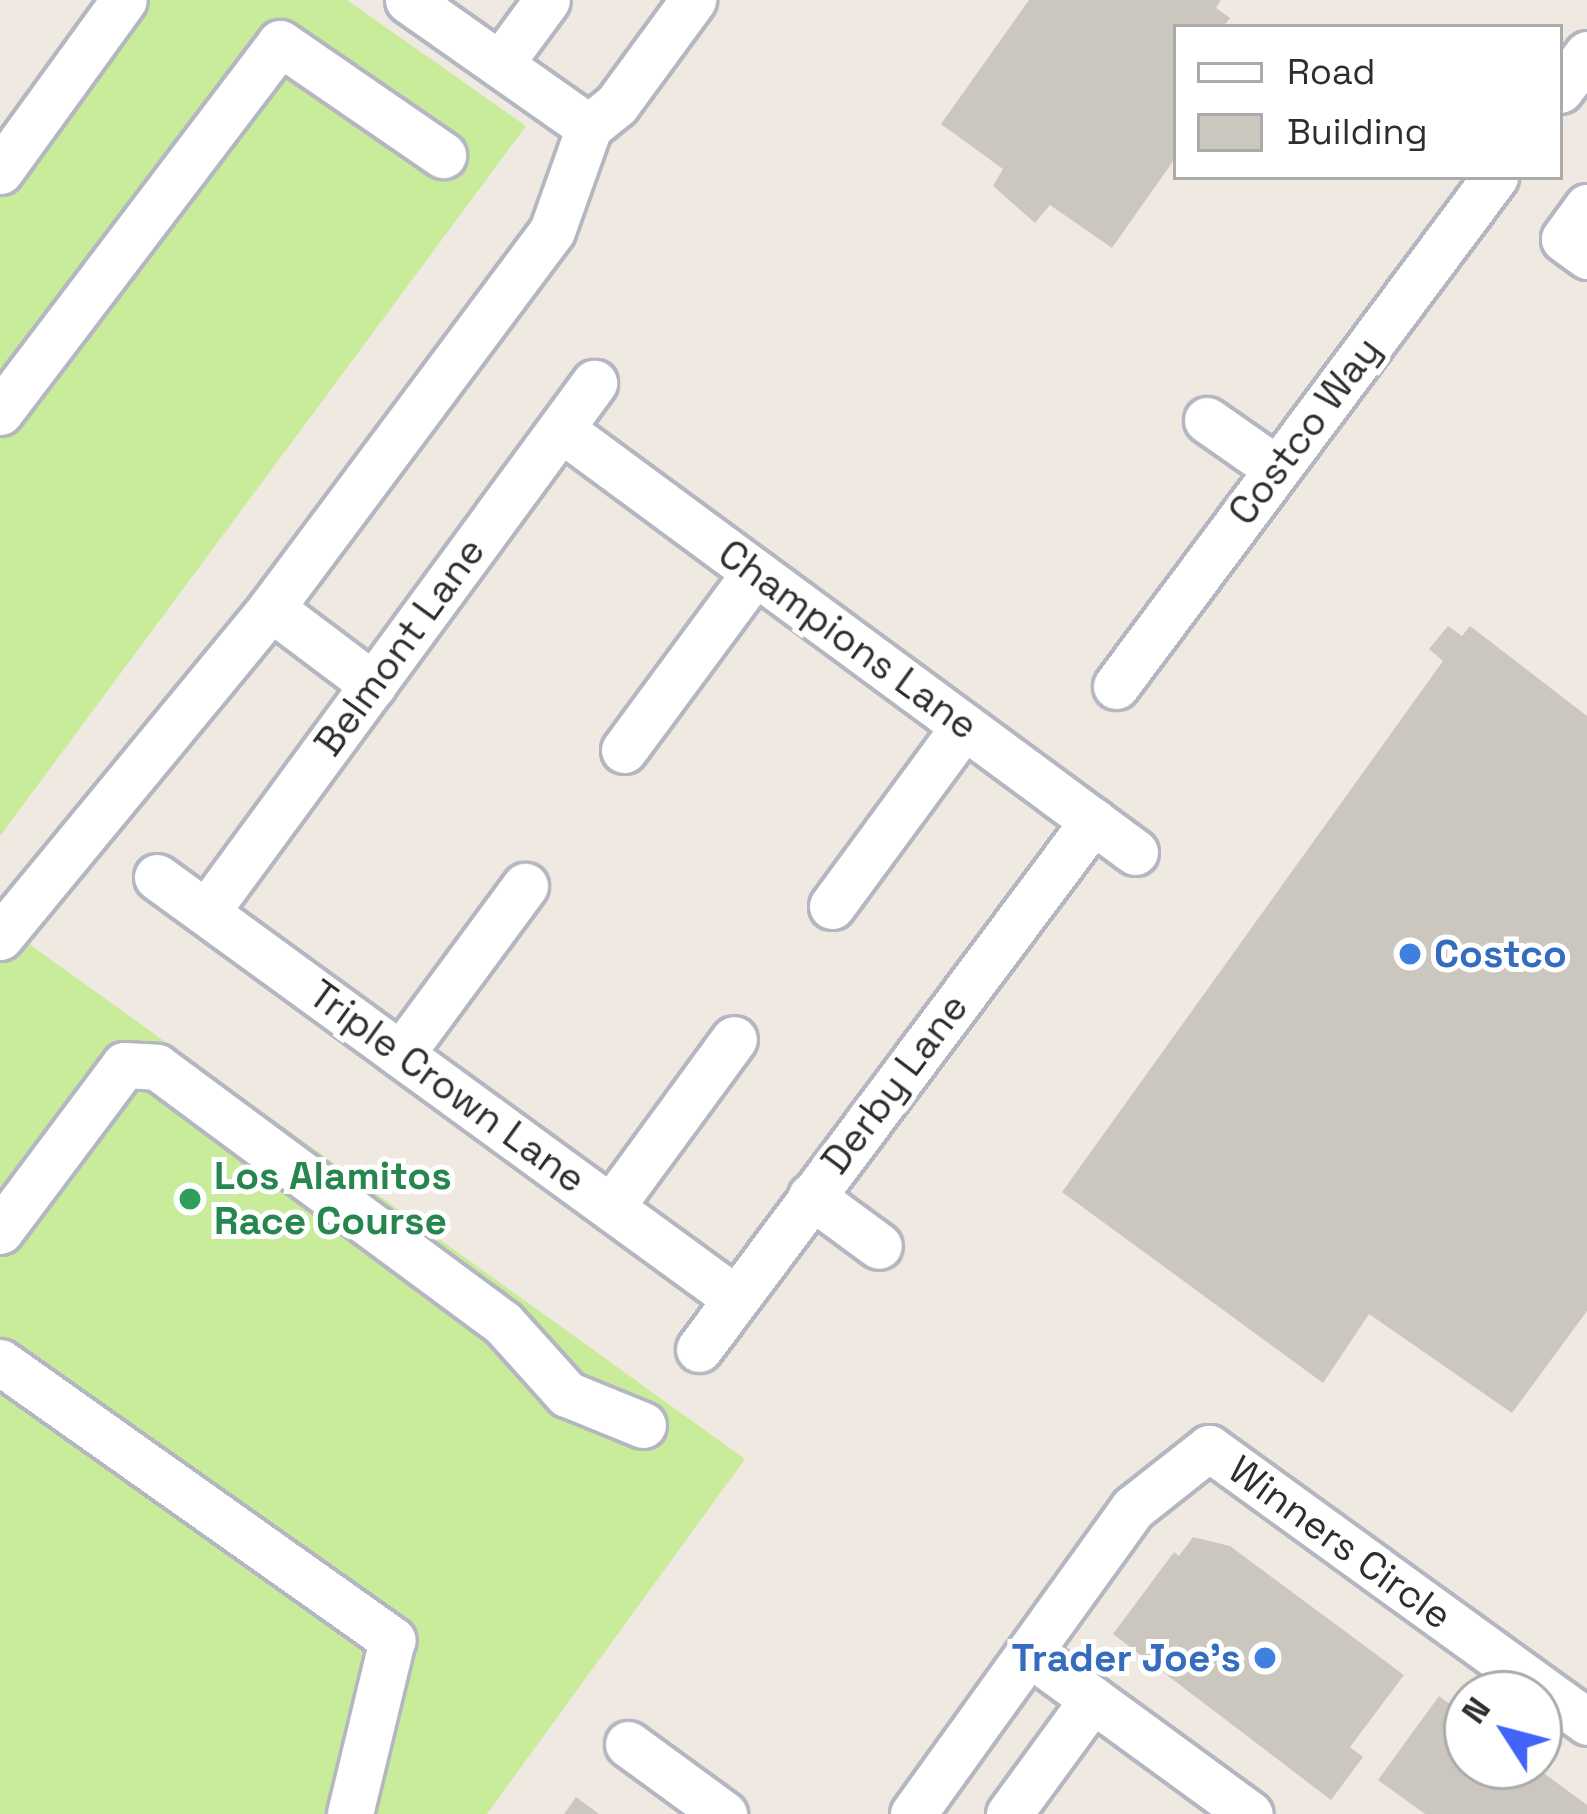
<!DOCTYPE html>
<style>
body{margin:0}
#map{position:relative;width:1587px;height:1814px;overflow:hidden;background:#efe9e1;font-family:"Space Grotesk",sans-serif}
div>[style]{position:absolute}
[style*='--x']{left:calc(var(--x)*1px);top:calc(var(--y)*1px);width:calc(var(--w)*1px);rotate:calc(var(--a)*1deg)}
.pitch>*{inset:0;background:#c9ec9a}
.building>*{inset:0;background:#cbc7bf}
.roads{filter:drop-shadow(3px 0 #b4b7c1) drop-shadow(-3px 0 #b4b7c1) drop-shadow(0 3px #b4b7c1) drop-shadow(0 -3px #b4b7c1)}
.minor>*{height:45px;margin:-22.5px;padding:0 22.5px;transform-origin:22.5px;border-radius:22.5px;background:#fff}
.dots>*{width:33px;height:33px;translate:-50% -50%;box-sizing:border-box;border:6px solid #fff;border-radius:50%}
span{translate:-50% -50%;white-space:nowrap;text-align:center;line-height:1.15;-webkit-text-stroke:10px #fff;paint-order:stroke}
.street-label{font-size:39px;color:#2e2e2e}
.shop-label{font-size:39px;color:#366cbe;font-weight:700}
.left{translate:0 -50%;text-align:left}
.right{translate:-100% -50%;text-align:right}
.leisure-label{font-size:39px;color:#27864d;font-weight:700}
.legend{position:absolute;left:1173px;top:24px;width:390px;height:156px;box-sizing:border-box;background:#fff;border:3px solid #ababab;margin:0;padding:15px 21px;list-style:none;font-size:36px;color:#2e2e2e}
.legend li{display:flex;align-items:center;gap:24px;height:60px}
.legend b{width:60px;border:3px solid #ababab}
.north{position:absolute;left:1443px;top:1670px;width:120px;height:120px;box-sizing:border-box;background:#fff;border:3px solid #ababab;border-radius:50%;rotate:306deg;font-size:33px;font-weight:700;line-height:48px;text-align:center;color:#2e2e2e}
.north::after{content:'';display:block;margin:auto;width:42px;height:54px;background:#4264fb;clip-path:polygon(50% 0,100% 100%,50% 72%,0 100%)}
</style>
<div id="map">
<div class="pitch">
<i style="clip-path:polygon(94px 0,347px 0,526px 126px,0 836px,0 127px)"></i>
<i style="clip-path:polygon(0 923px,745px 1459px,487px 1814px,0 1814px)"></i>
</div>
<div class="building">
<i style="clip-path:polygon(1029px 0,1221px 0,1216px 8px,1230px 18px,1223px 27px,1176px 27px,1176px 157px,1112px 248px,1050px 205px,1035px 223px,993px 186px,1003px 169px,941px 124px)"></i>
<i style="clip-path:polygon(1448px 626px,1462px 636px,1470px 626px,1587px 716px,1587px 1311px,1512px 1413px,1369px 1314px,1323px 1383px,1062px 1192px,1443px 661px,1429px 649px)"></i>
<i style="clip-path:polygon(1193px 1537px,1230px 1546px,1404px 1675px,1350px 1747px,1363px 1757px,1331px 1800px,1113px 1634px,1174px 1552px,1179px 1556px)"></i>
<i style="clip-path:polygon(1439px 1696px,1467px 1717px,1467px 1766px,1534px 1766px,1587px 1805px,1587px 1814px,1425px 1814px,1378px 1780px)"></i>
<i style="clip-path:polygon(576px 1797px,599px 1814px,564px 1814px)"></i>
</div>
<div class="roads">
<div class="minor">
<i style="--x:408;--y:0;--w:221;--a:35.1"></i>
<i style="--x:500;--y:64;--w:79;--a:-53.7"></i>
<i style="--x:1560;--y:90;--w:45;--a:-53.1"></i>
<i style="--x:0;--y:171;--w:211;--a:-54.1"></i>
<i style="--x:1587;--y:207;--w:39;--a:126"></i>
<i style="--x:1564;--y:239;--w:29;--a:36"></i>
<i style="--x:0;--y:412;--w:463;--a:-52.8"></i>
<i style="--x:280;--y:43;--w:198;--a:34.5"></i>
<i style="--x:1207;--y:420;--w:85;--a:35"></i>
<i style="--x:561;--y:429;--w:713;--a:36.39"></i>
<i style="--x:271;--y:608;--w:128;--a:37"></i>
<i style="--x:1116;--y:686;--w:635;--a:-53.33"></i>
<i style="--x:624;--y:750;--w:221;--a:-53.6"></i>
<i style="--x:157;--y:877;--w:715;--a:36.07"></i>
<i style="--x:832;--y:906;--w:223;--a:-53.7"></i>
<i style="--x:207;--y:911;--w:655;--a:-53.76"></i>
<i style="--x:0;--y:937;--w:426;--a:-50.5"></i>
<i style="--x:271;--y:608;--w:470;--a:-53.3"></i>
<i style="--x:552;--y:231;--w:110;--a:-70.4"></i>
<i style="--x:589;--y:127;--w:36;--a:-39"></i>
<i style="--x:617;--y:104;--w:129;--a:-53.8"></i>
<i style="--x:401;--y:1054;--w:209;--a:-53.6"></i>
<i style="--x:811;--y:1196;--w:84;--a:36.3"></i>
<i style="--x:611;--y:1207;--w:208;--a:-53.8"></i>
<i style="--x:0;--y:1231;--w:207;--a:-53.2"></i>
<i style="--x:124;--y:1065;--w:33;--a:3"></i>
<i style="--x:157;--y:1067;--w:430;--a:36.5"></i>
<i style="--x:503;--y:1323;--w:96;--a:48"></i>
<i style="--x:567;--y:1394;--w:82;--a:22.2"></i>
<i style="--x:699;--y:1349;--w:659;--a:-53.27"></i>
<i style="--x:0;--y:1362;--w:481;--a:35.3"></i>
<i style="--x:392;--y:1640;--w:179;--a:103.6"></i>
<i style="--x:1029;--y:1653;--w:273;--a:36.1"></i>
<i style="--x:628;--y:1744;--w:119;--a:36.1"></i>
<i style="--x:913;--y:1814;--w:377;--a:-54.3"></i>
<i style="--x:1133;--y:1508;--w:97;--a:-38.3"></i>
<i style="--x:1209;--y:1448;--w:467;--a:35.9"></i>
<i style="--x:1009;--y:1814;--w:142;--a:-53.9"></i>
</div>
</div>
<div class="dots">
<i style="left:1410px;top:954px;background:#3f7fe0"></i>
<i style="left:190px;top:1199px;background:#2e9e5b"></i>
<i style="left:1265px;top:1658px;background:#3f7fe0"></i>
</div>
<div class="street-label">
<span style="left:1305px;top:431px;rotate:-53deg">Costco Way</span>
<span style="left:848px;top:640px;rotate:36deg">Champions Lane</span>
<span style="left:400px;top:647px;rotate:-54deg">Belmont Lane</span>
<span style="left:895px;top:1084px;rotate:-53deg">Derby Lane</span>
<span style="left:447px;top:1087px;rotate:36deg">Triple Crown Lane</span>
<span style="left:1340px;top:1543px;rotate:36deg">Winners Circle</span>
</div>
<div class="shop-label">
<span class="left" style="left:1434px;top:954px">Costco</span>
<span class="right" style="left:1241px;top:1658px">Trader Joe's</span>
</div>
<div class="leisure-label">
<span class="left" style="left:214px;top:1199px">Los Alamitos<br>Race Course</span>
</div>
<ul class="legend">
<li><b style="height:15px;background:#fff"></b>Road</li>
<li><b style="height:33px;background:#cbc7bf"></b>Building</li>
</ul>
<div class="north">N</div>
</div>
